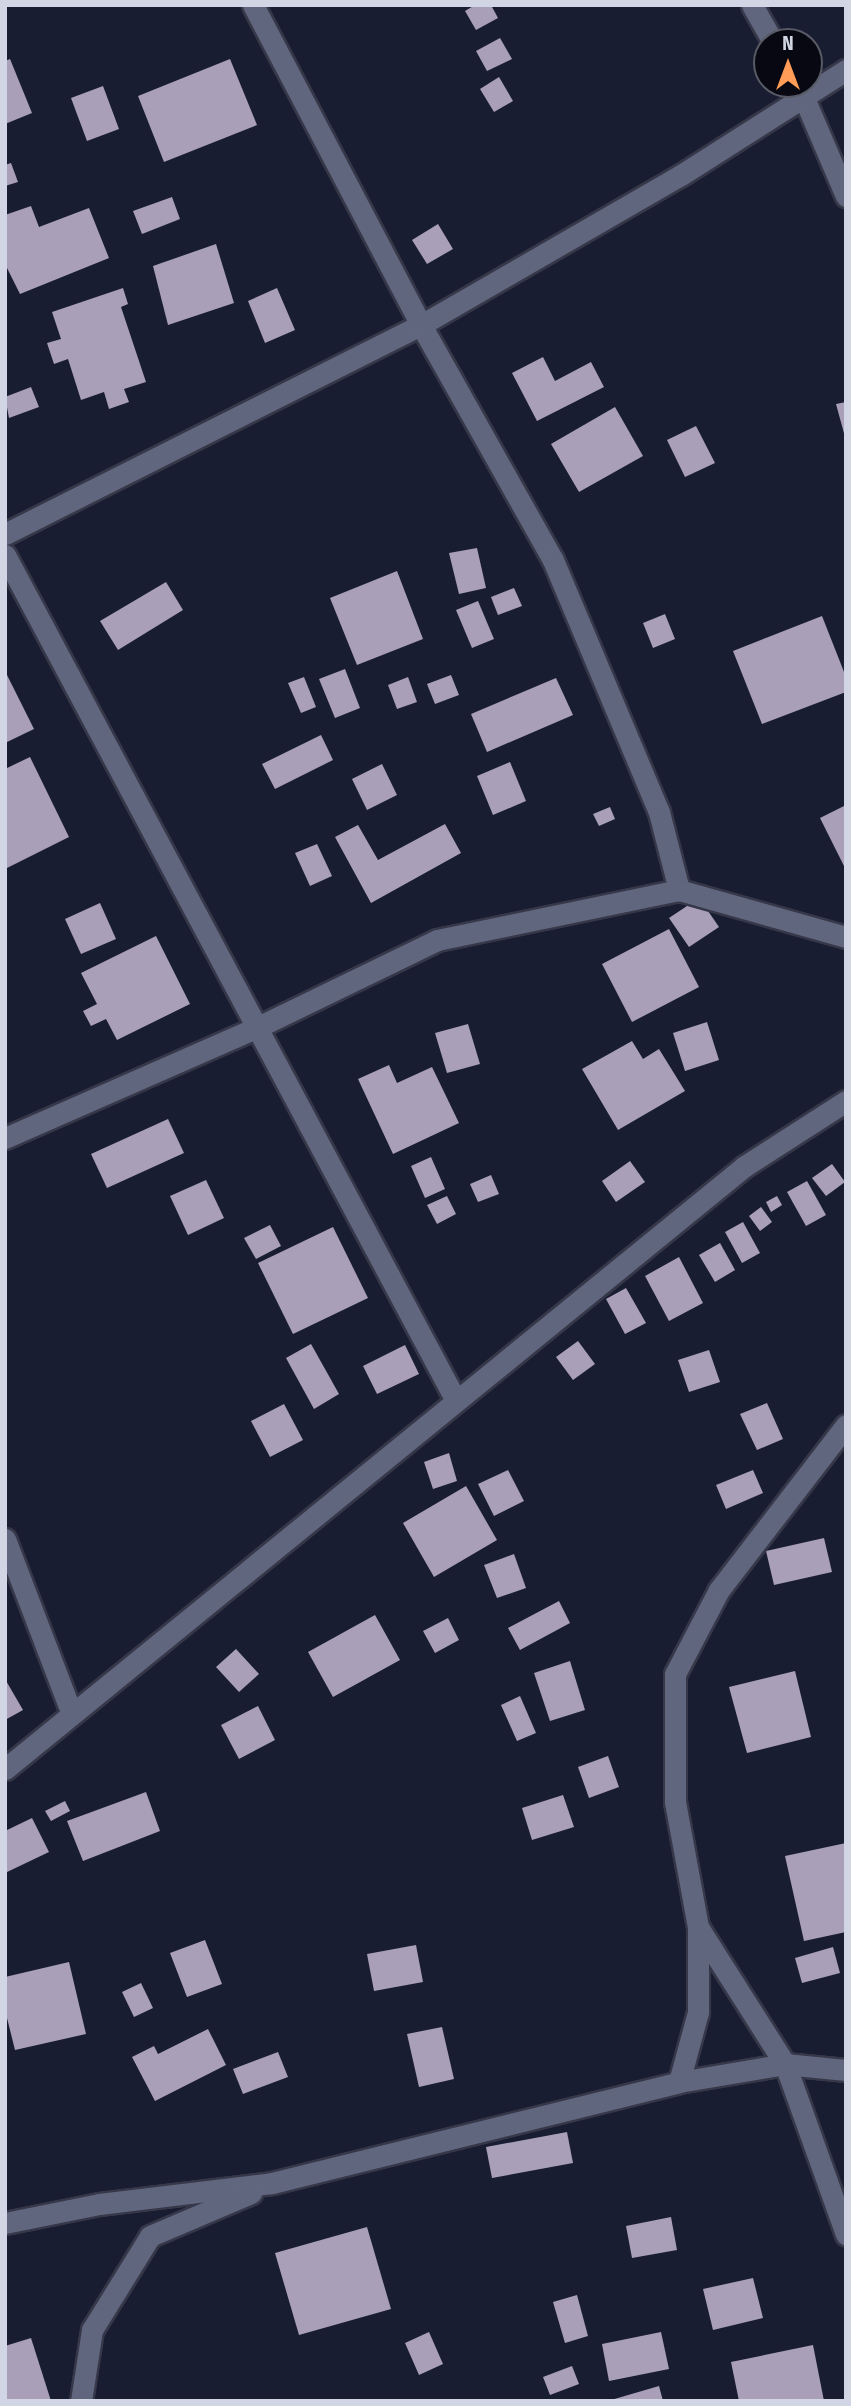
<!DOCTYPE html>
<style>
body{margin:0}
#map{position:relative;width:851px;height:2406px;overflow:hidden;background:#191d31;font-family:"Fira Sans Condensed",sans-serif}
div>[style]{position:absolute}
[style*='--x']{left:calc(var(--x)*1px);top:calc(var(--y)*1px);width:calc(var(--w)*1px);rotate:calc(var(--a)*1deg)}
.building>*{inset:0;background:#a99fb9}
.roads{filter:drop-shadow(2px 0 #363849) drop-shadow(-2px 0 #363849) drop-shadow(0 2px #363849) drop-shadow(0 -2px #363849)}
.minor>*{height:21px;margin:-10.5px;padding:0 10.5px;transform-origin:10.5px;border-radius:10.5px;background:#61667f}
span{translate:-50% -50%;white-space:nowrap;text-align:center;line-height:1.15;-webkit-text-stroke:7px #070811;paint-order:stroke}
.frame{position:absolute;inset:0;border:7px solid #d2d5e3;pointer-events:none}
.north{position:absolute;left:753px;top:28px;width:70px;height:70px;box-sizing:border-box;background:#070811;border:2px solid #585a65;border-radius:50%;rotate:0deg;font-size:19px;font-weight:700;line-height:28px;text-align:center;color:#d2d5e3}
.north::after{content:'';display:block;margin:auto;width:24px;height:32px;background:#fe9c58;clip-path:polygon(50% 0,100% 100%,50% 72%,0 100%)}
</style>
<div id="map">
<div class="building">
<i style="clip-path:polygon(475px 5px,491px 5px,498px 18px,476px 30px,465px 11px)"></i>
<i style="clip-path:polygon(500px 38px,512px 59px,487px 71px,476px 51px)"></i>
<i style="clip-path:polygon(10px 59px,32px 113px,5px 124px,5px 61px)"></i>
<i style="clip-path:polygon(230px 59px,257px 125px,164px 162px,138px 96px)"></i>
<i style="clip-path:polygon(499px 77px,513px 101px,494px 112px,480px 89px)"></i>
<i style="clip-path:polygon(103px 86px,119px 129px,87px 141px,71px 98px)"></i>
<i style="clip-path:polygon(11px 163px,18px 182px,5px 186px,5px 165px)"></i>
<i style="clip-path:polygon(172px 197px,180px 219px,142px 234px,133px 211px)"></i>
<i style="clip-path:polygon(31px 206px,39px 227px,89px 208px,109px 258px,20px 294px,5px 264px,5px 215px)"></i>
<i style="clip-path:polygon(438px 224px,453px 249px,427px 264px,412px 240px)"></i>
<i style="clip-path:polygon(216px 244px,234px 303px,168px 325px,153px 266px)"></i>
<i style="clip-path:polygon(123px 288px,128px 304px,121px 307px,146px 382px,124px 389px,129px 402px,109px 409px,104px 392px,81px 400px,68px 359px,54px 364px,47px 343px,61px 339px,52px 312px)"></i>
<i style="clip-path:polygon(277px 288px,295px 330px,265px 343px,248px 301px)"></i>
<i style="clip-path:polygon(543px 357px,555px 381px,591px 362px,604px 387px,537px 421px,512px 373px)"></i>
<i style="clip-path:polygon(31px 387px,39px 407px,9px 418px,5px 397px)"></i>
<i style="clip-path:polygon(846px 402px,846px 437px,845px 437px,836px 404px)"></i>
<i style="clip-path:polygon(615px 407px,643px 456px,579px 492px,551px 444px)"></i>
<i style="clip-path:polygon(696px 426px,715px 463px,685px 477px,667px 440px)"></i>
<i style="clip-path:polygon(477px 548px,486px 588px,459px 594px,449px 553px)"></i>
<i style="clip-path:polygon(397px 571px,423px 639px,357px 665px,330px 598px)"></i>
<i style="clip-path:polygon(166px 582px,183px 610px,118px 650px,100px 621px)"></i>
<i style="clip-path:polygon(514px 588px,522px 606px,498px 615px,491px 597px)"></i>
<i style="clip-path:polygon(478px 601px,494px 639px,472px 648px,456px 610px)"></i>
<i style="clip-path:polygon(665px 614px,675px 639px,653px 648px,643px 623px)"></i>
<i style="clip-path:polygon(822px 616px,846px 677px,846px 692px,762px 724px,733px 651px)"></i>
<i style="clip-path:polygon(345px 669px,360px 708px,335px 718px,319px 679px)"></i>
<i style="clip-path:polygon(5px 671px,34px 729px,5px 743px)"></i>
<i style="clip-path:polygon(451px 675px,459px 695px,435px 704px,427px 684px)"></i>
<i style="clip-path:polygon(304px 677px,316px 707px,301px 713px,288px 683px)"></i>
<i style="clip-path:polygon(408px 677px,417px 702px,397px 709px,388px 685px)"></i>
<i style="clip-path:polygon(556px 678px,573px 715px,487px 752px,471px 714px)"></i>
<i style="clip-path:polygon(321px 735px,333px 760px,275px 789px,262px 764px)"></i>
<i style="clip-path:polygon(30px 757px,69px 837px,5px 869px,5px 769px)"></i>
<i style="clip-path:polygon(510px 762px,526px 801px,493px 815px,477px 776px)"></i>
<i style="clip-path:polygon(382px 764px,397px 795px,367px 810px,352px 779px)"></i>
<i style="clip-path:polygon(846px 805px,846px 870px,820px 818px)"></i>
<i style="clip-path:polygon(610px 807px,615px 819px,599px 826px,593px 814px)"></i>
<i style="clip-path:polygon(445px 824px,461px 853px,371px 903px,335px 837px,358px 825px,378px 860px)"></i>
<i style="clip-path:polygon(317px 844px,332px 876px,310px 886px,295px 853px)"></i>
<i style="clip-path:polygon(699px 898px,719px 927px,689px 947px,669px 918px)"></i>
<i style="clip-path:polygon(100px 903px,116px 939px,81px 954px,65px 919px)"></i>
<i style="clip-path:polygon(669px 929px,699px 987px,632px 1022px,602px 964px)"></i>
<i style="clip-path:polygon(156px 936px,190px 1004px,117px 1040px,106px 1019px,91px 1026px,83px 1011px,97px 1004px,81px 973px)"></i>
<i style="clip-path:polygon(707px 1022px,719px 1060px,685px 1071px,673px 1033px)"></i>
<i style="clip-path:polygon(468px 1024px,480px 1064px,447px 1073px,435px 1033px)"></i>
<i style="clip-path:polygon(632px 1041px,643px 1059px,659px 1049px,685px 1091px,618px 1130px,582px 1069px)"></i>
<i style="clip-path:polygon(389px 1065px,397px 1083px,432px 1067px,459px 1123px,393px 1154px,358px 1079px)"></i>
<i style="clip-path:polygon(168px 1119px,184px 1153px,107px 1188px,91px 1154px)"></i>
<i style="clip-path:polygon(431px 1157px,445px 1189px,425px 1198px,411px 1166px)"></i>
<i style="clip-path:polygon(630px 1161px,645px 1182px,616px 1202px,602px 1181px)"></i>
<i style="clip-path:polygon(832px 1164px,845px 1182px,826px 1196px,812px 1178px)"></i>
<i style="clip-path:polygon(491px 1175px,499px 1194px,478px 1202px,470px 1184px)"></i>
<i style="clip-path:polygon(206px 1180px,224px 1218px,188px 1235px,170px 1196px)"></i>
<i style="clip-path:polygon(807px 1181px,826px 1215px,806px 1226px,787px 1192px)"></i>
<i style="clip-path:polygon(447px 1196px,456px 1214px,437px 1224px,427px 1205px)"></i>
<i style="clip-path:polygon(777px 1196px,782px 1205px,771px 1212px,766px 1202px)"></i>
<i style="clip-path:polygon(761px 1207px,772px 1222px,760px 1231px,749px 1216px)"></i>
<i style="clip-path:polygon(743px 1222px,760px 1253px,742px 1263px,725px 1232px)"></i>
<i style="clip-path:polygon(270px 1225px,281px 1246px,256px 1259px,244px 1238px)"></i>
<i style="clip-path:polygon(333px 1227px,368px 1298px,293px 1334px,258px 1263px)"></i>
<i style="clip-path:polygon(720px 1243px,735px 1270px,715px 1282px,699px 1255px)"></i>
<i style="clip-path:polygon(679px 1257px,703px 1303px,669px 1321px,645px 1276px)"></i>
<i style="clip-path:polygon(626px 1288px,646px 1323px,625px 1334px,606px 1299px)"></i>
<i style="clip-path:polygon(578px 1341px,595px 1364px,573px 1380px,556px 1357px)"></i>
<i style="clip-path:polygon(311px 1344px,339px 1394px,314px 1409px,286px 1358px)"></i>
<i style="clip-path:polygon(405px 1345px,419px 1374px,377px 1394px,363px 1366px)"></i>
<i style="clip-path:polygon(709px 1350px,720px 1382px,689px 1392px,678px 1360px)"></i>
<i style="clip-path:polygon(767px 1403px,783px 1439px,757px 1450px,740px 1414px)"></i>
<i style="clip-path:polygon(284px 1404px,303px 1440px,270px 1457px,251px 1421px)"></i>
<i style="clip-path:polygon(449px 1453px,457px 1481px,433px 1489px,424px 1462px)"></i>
<i style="clip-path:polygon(508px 1470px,524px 1501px,494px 1516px,478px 1484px)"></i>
<i style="clip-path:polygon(753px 1470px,763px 1493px,726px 1509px,716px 1485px)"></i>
<i style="clip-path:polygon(466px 1486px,497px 1540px,434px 1577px,403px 1523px)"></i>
<i style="clip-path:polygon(824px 1538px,832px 1572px,774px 1585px,766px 1551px)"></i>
<i style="clip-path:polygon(514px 1554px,526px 1588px,497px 1598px,484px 1565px)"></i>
<i style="clip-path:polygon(559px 1601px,570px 1623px,520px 1650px,508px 1628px)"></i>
<i style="clip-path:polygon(375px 1615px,400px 1660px,333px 1697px,308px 1652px)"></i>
<i style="clip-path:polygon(448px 1618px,459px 1640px,435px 1653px,423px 1631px)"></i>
<i style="clip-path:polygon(236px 1649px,259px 1674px,239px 1692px,216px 1667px)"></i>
<i style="clip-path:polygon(570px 1661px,585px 1710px,550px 1721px,534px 1673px)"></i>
<i style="clip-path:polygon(795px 1671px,811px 1737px,747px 1753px,729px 1687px)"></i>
<i style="clip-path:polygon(5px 1679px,23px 1710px,5px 1720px)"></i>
<i style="clip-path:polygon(520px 1696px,536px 1733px,517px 1741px,501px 1705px)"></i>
<i style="clip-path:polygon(258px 1706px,275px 1740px,239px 1759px,221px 1725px)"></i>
<i style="clip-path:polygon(608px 1756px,619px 1787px,589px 1798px,578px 1767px)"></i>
<i style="clip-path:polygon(146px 1792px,160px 1831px,83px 1861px,67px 1821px)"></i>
<i style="clip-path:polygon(563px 1795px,574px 1827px,532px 1840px,522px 1808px)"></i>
<i style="clip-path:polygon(65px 1801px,70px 1811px,51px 1821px,45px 1811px)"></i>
<i style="clip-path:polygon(32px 1818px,49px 1852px,5px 1873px,5px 1831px)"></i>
<i style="clip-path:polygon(846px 1843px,846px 1932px,804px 1941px,785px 1856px)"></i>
<i style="clip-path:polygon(205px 1940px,222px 1984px,187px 1997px,170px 1953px)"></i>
<i style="clip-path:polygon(416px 1945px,423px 1982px,374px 1991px,367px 1954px)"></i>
<i style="clip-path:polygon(833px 1947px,840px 1973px,802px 1983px,795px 1958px)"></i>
<i style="clip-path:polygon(69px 1962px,86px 2034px,15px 2050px,5px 2010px,5px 1977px)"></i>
<i style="clip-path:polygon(141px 1983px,153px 2008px,134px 2017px,122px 1992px)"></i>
<i style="clip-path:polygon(442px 2027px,454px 2079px,419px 2087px,407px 2034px)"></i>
<i style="clip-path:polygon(208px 2029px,226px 2065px,155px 2101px,132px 2057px,154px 2046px,158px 2054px)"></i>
<i style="clip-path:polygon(278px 2052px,288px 2077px,243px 2094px,233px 2069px)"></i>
<i style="clip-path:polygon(567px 2132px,573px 2163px,492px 2178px,486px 2147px)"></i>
<i style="clip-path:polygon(671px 2217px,677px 2250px,632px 2258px,626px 2226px)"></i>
<i style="clip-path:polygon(367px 2227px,391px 2309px,299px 2335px,275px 2253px)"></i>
<i style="clip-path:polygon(753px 2278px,763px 2318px,713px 2330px,703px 2289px)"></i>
<i style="clip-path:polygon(577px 2295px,588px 2336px,565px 2343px,553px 2302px)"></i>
<i style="clip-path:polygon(429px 2332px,443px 2364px,419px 2375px,405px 2343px)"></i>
<i style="clip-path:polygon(661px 2332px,669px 2369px,609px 2381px,602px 2344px)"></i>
<i style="clip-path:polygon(31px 2338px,51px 2401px,5px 2401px,5px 2346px)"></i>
<i style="clip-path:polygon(813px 2345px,824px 2401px,739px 2401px,731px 2362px)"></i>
<i style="clip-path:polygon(572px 2366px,579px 2384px,550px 2395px,543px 2377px)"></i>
<i style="clip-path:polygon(659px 2386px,663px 2401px,611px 2401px,611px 2400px)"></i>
</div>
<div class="roads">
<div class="minor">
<i style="--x:253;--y:5;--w:361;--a:62.3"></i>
<i style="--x:421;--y:325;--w:270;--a:60.7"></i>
<i style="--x:553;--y:560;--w:273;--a:67.2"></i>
<i style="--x:659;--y:812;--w:81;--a:75.6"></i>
<i style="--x:752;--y:5;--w:43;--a:60.4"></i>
<i style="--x:798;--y:84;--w:122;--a:66.8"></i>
<i style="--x:5;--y:534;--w:466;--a:-26.7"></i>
<i style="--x:421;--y:325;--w:300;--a:-30"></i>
<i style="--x:681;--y:175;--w:196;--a:-32.5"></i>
<i style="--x:5;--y:555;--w:956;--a:61.93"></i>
<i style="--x:5;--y:1138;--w:279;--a:-23.7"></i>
<i style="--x:260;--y:1026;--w:197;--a:-25.9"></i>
<i style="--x:437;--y:940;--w:247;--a:-11.7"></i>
<i style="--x:679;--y:890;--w:173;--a:15.7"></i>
<i style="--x:5;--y:1539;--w:185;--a:69.1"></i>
<i style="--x:5;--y:1769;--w:955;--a:-39.18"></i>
<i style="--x:745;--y:1166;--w:120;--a:-32.8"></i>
<i style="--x:698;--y:1927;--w:162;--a:57.6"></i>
<i style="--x:785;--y:2064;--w:181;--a:70.3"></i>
<i style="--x:679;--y:2082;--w:73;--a:-74.8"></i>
<i style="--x:698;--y:2012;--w:85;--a:-90"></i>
<i style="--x:698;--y:1927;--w:127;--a:-100.4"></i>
<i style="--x:675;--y:1802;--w:128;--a:-90"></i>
<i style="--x:675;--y:1674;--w:95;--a:-62.4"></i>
<i style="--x:719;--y:1590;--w:208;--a:-52.4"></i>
<i style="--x:5;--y:2223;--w:96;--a:-11.4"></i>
<i style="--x:99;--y:2204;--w:174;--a:-6.9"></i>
<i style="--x:272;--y:2183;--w:419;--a:-13.9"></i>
<i style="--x:679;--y:2082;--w:108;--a:-9.6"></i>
<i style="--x:785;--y:2064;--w:61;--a:5.6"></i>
<i style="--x:81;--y:2401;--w:72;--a:-81.2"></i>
<i style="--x:92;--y:2330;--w:110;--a:-58.3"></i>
<i style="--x:150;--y:2236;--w:110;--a:-23.1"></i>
</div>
</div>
<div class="frame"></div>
<div class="north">N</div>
</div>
